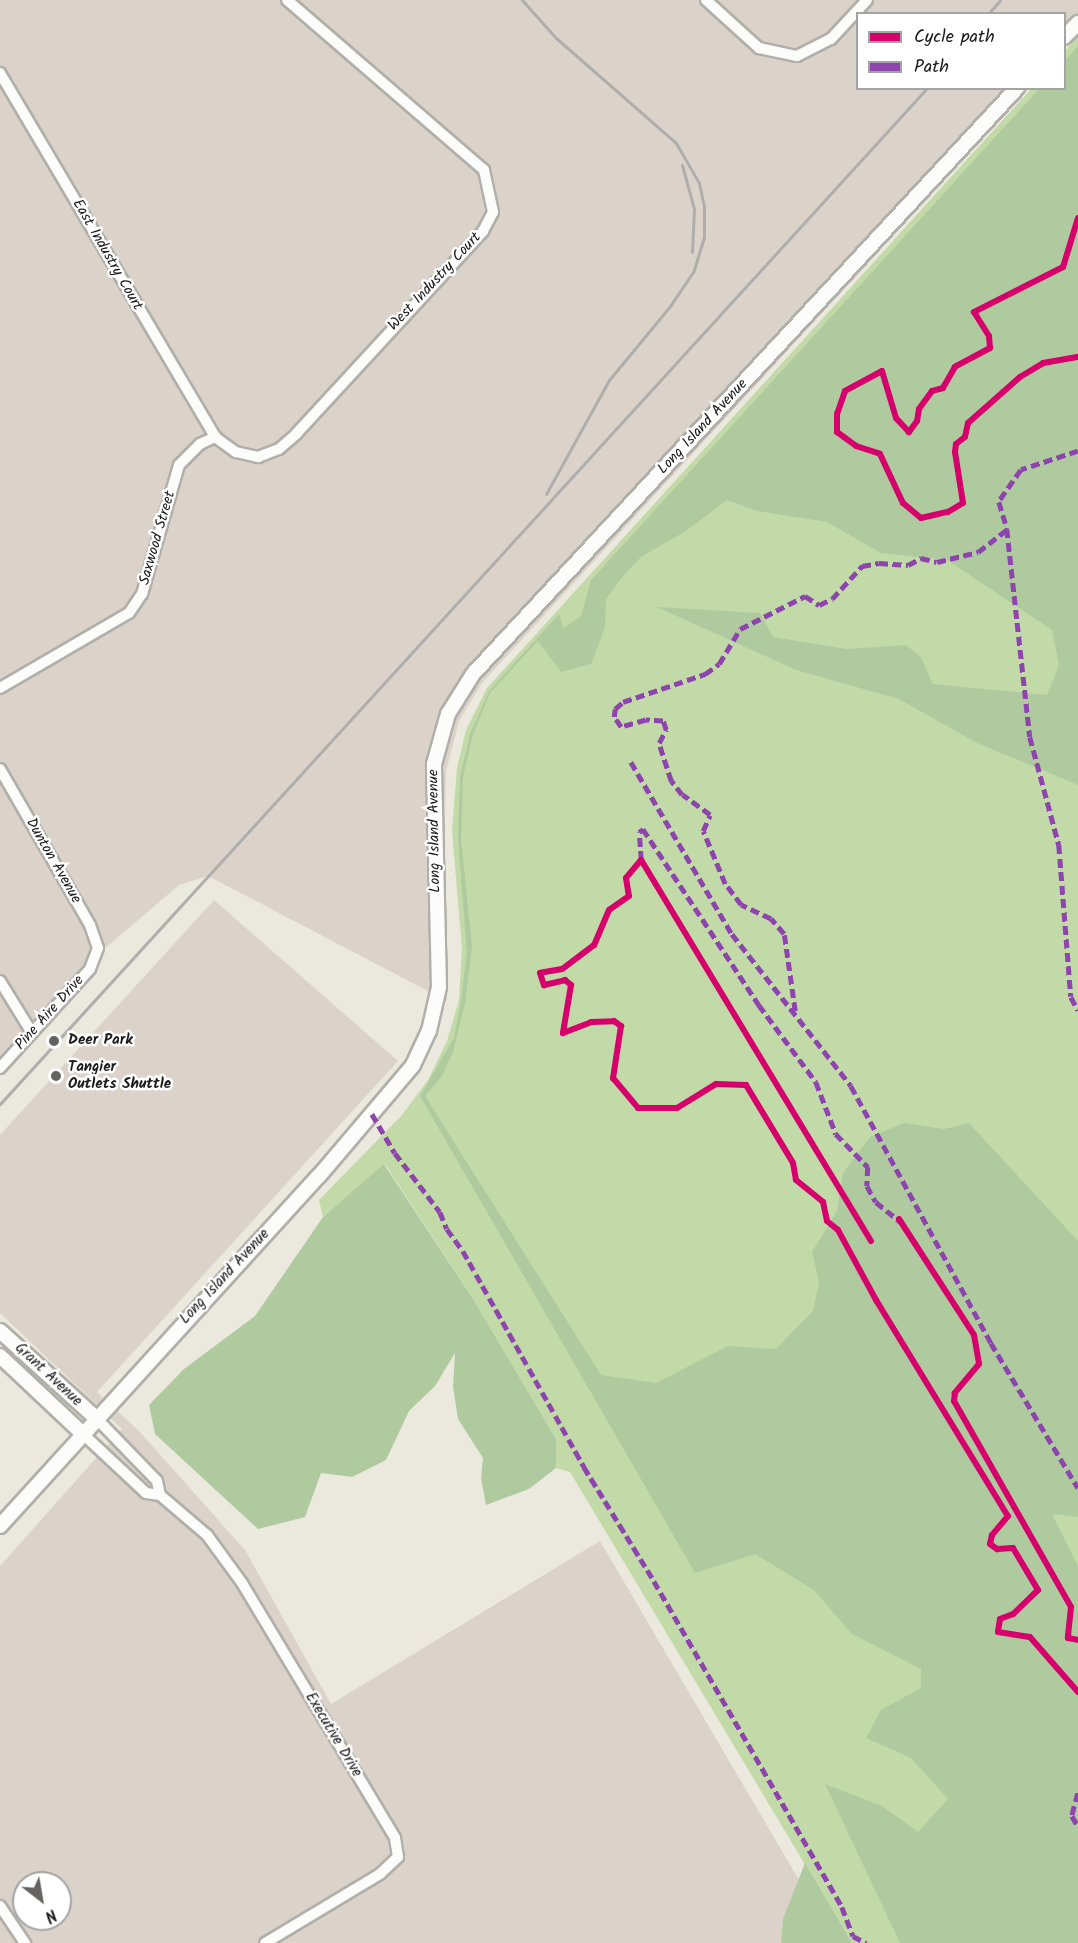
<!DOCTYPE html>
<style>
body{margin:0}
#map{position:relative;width:1078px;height:1943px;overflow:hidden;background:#ebe8dd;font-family:Kalam,sans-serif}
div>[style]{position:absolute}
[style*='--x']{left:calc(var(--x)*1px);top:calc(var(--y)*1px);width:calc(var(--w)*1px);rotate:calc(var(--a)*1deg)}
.industrial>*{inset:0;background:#dbd3ca}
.green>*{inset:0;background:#c1daa8}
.forest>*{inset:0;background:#b0ca9f}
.roads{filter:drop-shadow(2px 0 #b1afa9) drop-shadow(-2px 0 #b1afa9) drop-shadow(0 2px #b1afa9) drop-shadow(0 -2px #b1afa9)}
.minor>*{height:10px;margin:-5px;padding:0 5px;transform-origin:5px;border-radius:5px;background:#fcfcfa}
.tertiary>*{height:14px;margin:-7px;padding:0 7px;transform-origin:7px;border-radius:7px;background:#fcfcfa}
.rail>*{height:3px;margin:-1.5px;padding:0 1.5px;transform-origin:1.5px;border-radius:1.5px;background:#afaead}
.quiet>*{height:4.5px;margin-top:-2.25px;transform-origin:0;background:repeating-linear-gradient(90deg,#8e44ad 0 9px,transparent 0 13.5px)}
.cycleway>*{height:6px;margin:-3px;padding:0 3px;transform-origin:3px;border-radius:3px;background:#d6006c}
.dots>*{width:16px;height:16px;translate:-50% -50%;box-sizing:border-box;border:3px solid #fff;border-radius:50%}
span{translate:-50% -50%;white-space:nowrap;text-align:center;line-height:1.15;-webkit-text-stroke:5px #fff;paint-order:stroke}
.street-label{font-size:15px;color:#1c1c1c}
.poi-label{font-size:15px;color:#1c1c1c;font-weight:700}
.left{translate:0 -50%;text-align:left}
.legend{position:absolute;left:856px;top:12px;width:210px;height:78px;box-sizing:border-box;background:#fff;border:2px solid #a4a4a4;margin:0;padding:8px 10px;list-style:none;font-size:18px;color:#1c1c1c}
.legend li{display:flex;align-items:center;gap:12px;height:30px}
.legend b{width:30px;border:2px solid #a4a4a4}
.north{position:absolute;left:12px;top:1871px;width:60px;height:60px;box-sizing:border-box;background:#fff;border:2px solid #a4a4a4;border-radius:50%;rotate:149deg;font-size:16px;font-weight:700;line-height:24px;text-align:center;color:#1c1c1c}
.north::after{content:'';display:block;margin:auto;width:21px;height:27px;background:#646360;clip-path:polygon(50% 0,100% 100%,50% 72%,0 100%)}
</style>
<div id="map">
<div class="industrial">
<i style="clip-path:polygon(0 0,1078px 0,1078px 34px,1065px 48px,1064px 14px,858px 14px,858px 88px,1028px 89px,482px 683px,459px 721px,446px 771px,443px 909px,447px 1001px,208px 876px,179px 885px,96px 956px,0 1068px)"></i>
<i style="clip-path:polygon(evenodd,214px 900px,398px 1061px,97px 1392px,139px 1431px,245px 1550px,331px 1704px,600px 1541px,836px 1943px,0 1943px,0 1566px,122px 1429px,0 1313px,0 1135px,214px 900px,24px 1883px,60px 1883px,60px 1919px,24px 1919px,24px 1883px)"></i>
</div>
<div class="green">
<i style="clip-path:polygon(1078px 36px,1078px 1943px,852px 1943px,570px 1472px,556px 1468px,556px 1439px,475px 1302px,385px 1164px,323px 1217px,319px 1200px,402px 1115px,428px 1080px,447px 1041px,459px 1000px,462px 948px,452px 831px,457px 768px,466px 730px,487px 688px,1031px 89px,1064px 88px,1065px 51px)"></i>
</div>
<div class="forest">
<i style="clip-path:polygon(1078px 46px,1078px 785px,975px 742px,899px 699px,796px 670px,657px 607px,760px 613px,773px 637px,847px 649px,906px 645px,921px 657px,933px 684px,1047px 695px,1059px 665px,1052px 630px,947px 560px,881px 553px,827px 522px,757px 511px,727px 500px,686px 531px,641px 557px,623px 576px,606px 599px,605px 628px,591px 664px,561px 672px,538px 641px,490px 693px,473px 734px,463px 777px,461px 840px,472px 946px,465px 1003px,453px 1052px,442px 1076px,425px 1096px,601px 1375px,656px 1383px,728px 1346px,776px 1349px,813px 1311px,819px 1282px,812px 1252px,837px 1211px,843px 1173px,870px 1137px,904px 1123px,944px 1129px,969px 1123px,1078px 1241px,1078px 1517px,1052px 1514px,1078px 1566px,1078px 1943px,900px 1943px,825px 1784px,882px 1806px,918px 1832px,948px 1799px,911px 1758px,866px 1738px,881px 1710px,921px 1688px,921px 1669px,852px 1634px,814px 1590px,755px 1554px,695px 1573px,420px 1096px,454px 1038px,461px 1001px,467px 953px,458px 838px,460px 777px,470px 734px,489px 691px,559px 614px,564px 628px,581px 616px,591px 580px,1039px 89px,1064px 88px,1065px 61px)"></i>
<i style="clip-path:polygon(384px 1164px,475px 1302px,556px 1439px,556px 1468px,529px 1489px,486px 1505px,481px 1478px,483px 1458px,458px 1419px,453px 1387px,455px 1353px,435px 1386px,409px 1411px,386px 1460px,352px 1477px,321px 1473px,305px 1517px,258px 1529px,155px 1434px,149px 1405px,184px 1369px,255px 1316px,323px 1217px)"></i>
<i style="clip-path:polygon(805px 1863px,852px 1943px,781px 1943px,783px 1919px)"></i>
</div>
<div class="roads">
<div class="minor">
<i style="--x:706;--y:0;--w:72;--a:42.2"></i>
<i style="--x:759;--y:48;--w:39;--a:12"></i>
<i style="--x:797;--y:56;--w:38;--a:-27"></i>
<i style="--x:831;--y:39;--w:53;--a:-47.3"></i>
<i style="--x:0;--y:73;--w:423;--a:59.4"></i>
<i style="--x:215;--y:437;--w:26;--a:36"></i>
<i style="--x:236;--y:452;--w:23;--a:13"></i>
<i style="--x:258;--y:457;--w:22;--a:-21"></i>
<i style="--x:279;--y:449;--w:23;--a:-41"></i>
<i style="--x:296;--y:434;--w:276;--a:-47.3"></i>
<i style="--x:483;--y:231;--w:21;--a:-62"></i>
<i style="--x:493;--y:212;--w:43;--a:-102.1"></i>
<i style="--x:484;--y:170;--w:260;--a:-139.2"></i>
<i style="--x:0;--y:688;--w:149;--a:-30.2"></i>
<i style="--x:129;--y:613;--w:23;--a:-56"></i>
<i style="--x:142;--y:594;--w:134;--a:-74"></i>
<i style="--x:179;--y:465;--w:30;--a:-45"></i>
<i style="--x:200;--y:444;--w:17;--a:-25"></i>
<i style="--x:0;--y:769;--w:180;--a:60"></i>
<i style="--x:90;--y:925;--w:24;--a:71"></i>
<i style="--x:98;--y:948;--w:22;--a:111"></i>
<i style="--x:90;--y:969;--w:134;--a:132.3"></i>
<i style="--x:0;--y:981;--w:61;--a:58.4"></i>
<i style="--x:97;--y:1419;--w:86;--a:45.9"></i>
<i style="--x:157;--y:1481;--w:14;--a:78"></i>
<i style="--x:83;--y:1434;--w:86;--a:43.1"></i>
<i style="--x:146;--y:1493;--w:14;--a:8"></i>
<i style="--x:160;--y:1495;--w:62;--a:40.4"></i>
<i style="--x:207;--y:1535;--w:59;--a:53.9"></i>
<i style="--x:242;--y:1583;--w:297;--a:59"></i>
<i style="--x:395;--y:1838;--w:19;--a:81"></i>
<i style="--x:398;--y:1857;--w:25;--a:137"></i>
<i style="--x:380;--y:1874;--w:134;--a:149"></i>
<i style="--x:0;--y:1906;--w:45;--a:56"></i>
</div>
<div class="tertiary">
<i style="--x:1064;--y:37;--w:20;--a:-45"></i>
<i style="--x:0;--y:1331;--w:131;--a:42.2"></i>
<i style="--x:0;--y:1356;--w:114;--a:43.2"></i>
<i style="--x:0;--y:1526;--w:474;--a:-47.7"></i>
<i style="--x:319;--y:1176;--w:145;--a:-49.7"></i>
<i style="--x:413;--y:1065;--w:38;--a:-65"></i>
<i style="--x:429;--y:1031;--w:45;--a:-77.2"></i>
<i style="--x:439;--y:987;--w:223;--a:-91.3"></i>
<i style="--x:434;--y:764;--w:52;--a:-74.4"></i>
<i style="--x:448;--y:714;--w:47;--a:-58"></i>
<i style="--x:473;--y:674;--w:800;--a:-47.13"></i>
</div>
</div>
<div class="rail">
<i style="--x:522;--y:0;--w:51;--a:48.2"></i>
<i style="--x:556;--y:38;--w:159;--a:41.2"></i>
<i style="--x:676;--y:143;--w:46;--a:60.1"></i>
<i style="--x:699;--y:183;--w:25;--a:78"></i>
<i style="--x:704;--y:207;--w:30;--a:90"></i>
<i style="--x:704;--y:237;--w:37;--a:107"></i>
<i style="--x:693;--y:272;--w:40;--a:124"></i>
<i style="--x:671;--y:305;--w:97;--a:129.6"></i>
<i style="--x:609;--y:380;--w:130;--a:118.9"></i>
<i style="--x:988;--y:14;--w:18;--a:-49"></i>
<i style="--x:682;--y:165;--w:46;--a:74.7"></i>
<i style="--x:694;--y:209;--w:43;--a:92.7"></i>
<i style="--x:0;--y:1104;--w:1375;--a:-47.62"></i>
</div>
<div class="quiet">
<i style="--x:1078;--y:451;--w:60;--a:161.6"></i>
<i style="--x:1021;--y:470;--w:39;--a:125"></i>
<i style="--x:999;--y:502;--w:28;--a:73"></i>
<i style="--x:1007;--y:529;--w:209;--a:83.7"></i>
<i style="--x:1030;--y:737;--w:112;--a:75"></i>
<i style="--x:1059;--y:845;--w:152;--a:85.5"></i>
<i style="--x:1071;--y:997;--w:15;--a:62"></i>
<i style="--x:631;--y:762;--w:199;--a:59.6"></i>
<i style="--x:732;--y:934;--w:193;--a:51.9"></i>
<i style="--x:851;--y:1086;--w:293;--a:61.4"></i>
<i style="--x:991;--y:1343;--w:169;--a:59"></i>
<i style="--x:641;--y:860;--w:28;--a:-94"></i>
<i style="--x:639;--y:832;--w:5;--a:-37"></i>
<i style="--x:643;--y:829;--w:211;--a:56.6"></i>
<i style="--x:759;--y:1005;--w:96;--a:53.5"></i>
<i style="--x:816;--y:1082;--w:56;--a:69"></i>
<i style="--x:836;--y:1134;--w:46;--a:45.9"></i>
<i style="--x:868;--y:1167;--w:19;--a:93"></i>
<i style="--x:867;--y:1186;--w:18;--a:61"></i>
<i style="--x:876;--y:1202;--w:33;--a:39"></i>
<i style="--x:795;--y:1011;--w:78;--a:-98.1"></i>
<i style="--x:784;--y:934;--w:20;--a:-131"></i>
<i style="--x:771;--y:919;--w:33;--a:-155"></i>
<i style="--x:741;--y:905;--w:26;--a:-127"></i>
<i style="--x:725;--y:884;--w:57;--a:-112.5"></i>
<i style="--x:703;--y:831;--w:17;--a:-66"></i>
<i style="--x:710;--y:815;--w:34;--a:-144"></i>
<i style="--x:682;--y:795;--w:18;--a:-128"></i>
<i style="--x:671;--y:781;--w:40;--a:-108"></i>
<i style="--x:659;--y:743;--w:15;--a:-62"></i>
<i style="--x:666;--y:730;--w:9;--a:-108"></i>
<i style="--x:663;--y:721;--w:17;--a:-177"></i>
<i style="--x:646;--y:720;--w:26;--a:164"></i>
<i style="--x:621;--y:727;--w:12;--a:-125"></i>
<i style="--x:614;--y:717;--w:8;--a:-83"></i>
<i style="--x:615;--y:709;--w:11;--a:-41"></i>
<i style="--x:623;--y:702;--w:87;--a:-18.9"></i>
<i style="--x:705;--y:674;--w:17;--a:-36"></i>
<i style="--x:719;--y:664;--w:41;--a:-59"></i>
<i style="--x:740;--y:629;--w:73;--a:-26.9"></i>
<i style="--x:805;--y:596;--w:17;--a:33"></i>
<i style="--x:819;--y:605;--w:14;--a:-25"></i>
<i style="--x:832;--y:599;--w:45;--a:-47.7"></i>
<i style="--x:862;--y:566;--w:17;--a:-10"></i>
<i style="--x:879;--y:563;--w:29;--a:4"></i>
<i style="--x:908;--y:565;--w:15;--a:-28"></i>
<i style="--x:921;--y:558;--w:16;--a:14"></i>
<i style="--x:937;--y:562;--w:42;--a:-13.7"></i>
<i style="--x:978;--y:552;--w:37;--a:-38"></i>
<i style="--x:372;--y:1114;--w:45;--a:59.5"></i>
<i style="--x:395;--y:1153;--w:74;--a:52.7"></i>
<i style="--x:440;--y:1212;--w:18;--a:68"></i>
<i style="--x:447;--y:1229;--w:27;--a:54"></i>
<i style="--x:463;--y:1251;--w:248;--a:60.7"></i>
<i style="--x:584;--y:1467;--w:134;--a:58.4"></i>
<i style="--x:654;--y:1581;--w:376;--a:60"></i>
<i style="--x:842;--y:1907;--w:31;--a:69"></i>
<i style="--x:853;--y:1936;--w:15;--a:28"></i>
<i style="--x:1078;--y:1793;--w:24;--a:105"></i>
<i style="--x:1072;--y:1816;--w:12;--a:59"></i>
</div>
<div class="cycleway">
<i style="--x:1078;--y:218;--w:51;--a:107"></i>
<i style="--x:1063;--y:267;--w:100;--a:153.2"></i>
<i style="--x:974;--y:312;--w:28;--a:58"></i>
<i style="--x:989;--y:336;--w:12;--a:85"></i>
<i style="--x:990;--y:348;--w:40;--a:152"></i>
<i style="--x:955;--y:367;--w:24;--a:120"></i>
<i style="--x:943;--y:388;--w:11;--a:165"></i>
<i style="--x:932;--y:391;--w:22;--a:126"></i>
<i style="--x:919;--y:409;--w:12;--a:99"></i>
<i style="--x:917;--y:421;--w:14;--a:126"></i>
<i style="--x:909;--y:432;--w:19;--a:-133"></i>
<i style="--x:896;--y:418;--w:49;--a:-106.6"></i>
<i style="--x:882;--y:371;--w:42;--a:151.6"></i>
<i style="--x:845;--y:391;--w:24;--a:109"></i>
<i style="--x:837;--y:414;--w:18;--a:90"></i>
<i style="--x:837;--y:432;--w:24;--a:36"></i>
<i style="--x:856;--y:446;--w:25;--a:18"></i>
<i style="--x:880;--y:454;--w:54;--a:64.9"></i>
<i style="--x:903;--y:503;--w:23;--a:40"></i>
<i style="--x:921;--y:518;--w:28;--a:-13"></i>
<i style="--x:948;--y:512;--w:17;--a:-31"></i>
<i style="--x:963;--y:503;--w:52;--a:-98.9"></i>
<i style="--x:955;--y:452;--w:8;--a:-83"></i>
<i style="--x:956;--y:444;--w:11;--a:-38"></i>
<i style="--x:965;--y:437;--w:14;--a:-78"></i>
<i style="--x:968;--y:423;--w:69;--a:-41.5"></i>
<i style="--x:1020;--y:377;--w:27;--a:-31"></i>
<i style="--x:1043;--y:363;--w:36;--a:-10"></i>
<i style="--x:899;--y:1219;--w:138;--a:57.1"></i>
<i style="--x:974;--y:1335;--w:29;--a:80"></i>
<i style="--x:979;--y:1364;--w:38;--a:130"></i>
<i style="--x:955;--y:1393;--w:8;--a:97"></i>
<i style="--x:954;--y:1401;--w:237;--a:60.4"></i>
<i style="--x:1071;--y:1607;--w:31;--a:96"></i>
<i style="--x:1068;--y:1638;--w:10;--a:11"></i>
<i style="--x:871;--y:1241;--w:445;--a:-121.1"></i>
<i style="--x:641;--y:860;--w:23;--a:130"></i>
<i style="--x:626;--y:878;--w:18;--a:81"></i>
<i style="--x:629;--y:896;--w:24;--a:145"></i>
<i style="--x:609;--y:910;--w:38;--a:113"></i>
<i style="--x:594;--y:945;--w:40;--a:143"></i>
<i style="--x:562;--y:969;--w:22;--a:170"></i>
<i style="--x:540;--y:973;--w:13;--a:72"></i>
<i style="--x:544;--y:985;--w:22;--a:-13"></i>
<i style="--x:565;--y:980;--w:8;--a:40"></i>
<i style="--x:571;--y:985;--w:49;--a:99.5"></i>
<i style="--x:563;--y:1033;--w:30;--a:-21"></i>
<i style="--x:591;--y:1022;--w:23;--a:-2"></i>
<i style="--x:614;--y:1021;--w:9;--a:36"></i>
<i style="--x:621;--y:1026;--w:53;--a:98.7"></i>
<i style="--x:613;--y:1078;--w:39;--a:50"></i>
<i style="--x:638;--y:1108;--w:39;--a:0"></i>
<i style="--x:677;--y:1108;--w:46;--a:-31.6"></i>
<i style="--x:716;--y:1084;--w:30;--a:2"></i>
<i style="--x:746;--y:1085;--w:91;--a:58.9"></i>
<i style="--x:793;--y:1163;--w:17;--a:80"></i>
<i style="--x:796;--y:1180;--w:35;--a:39"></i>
<i style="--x:823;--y:1202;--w:19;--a:78"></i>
<i style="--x:827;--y:1221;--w:14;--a:39"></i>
<i style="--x:838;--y:1230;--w:80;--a:61.5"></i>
<i style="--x:876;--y:1300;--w:253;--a:58.6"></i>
<i style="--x:1008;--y:1516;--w:25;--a:130"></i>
<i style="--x:992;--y:1535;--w:9;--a:103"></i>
<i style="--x:990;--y:1544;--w:9;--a:36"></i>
<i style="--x:997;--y:1549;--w:16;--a:-4"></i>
<i style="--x:1013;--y:1548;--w:49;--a:59.2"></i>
<i style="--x:1038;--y:1590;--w:35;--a:136"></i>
<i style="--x:1013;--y:1614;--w:14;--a:159"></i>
<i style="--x:1000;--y:1619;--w:13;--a:99"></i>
<i style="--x:998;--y:1632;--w:32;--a:9"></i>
<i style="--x:1030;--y:1637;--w:73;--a:48.9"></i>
</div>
<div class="dots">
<i style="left:54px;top:1041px;background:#646360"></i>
<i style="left:56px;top:1076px;background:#646360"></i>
</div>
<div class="street-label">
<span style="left:107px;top:255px;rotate:60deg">East Industry Court</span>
<span style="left:435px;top:282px;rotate:-47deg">West Industry Court</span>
<span style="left:703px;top:427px;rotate:-47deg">Long Island Avenue</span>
<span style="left:158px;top:538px;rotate:-74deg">Saxwood Street</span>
<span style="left:435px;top:831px;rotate:-91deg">Long Island Avenue</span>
<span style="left:53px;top:861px;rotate:60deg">Dunton Avenue</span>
<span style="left:50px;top:1013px;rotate:-48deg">Pine Aire Drive</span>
<span style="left:225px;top:1277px;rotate:-47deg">Long Island Avenue</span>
<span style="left:48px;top:1375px;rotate:43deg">Grant Avenue</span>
<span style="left:333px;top:1735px;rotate:59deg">Executive Drive</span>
</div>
<div class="poi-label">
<span class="left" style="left:68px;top:1041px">Deer Park</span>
<span class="left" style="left:68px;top:1076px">Tangier<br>Outlets Shuttle</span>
</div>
<ul class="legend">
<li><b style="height:8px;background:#d6006c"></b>Cycle path</li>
<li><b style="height:8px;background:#8e44ad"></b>Path</li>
</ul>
<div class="north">N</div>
</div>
